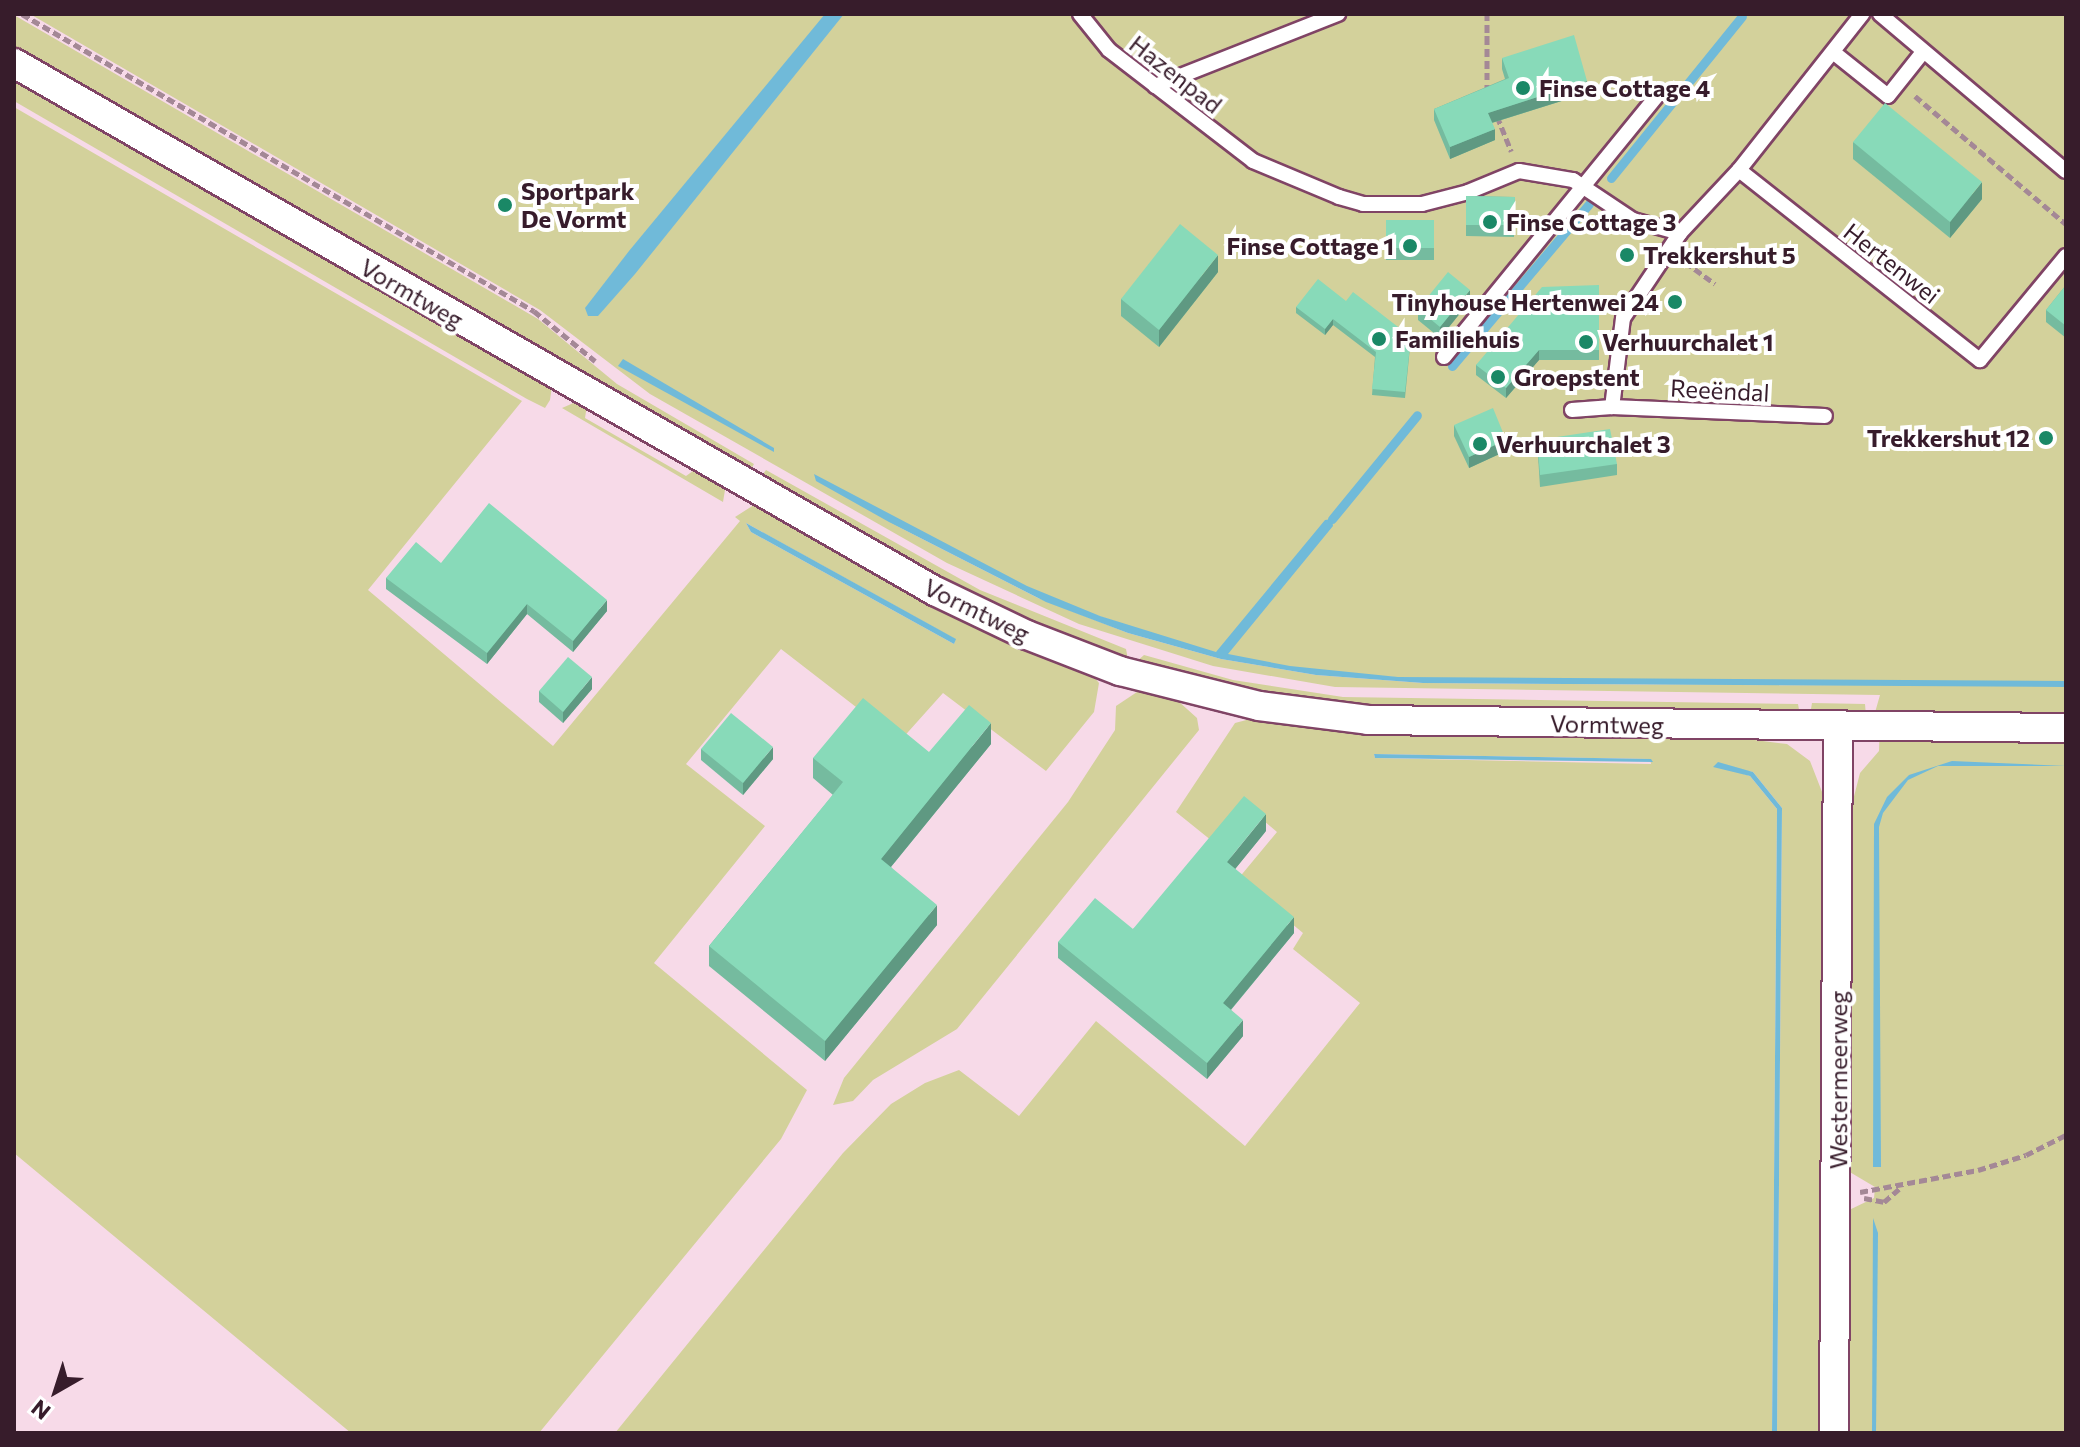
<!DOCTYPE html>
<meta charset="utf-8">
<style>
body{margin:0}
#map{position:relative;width:2080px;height:1447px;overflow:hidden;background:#f7dae8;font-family:Commissioner,sans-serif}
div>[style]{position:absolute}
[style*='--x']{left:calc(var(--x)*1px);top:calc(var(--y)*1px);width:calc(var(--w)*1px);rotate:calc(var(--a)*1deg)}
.green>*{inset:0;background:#d3d19b}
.water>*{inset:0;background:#70bad9}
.stream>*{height:9px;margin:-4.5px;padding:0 4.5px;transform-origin:4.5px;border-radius:4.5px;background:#70bad9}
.path>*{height:5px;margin-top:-2.5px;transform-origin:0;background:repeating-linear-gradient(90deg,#a48896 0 8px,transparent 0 12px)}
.roads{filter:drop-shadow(2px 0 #804465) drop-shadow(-2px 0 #804465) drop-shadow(0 2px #804465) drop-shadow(0 -2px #804465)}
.service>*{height:14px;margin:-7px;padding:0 7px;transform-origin:7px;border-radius:7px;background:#fff}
.minor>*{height:28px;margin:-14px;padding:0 14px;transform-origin:14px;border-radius:14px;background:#fff}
.wall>*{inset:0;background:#75bb9f}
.shaded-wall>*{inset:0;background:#5f9982}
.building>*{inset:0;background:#88dab9}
.dots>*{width:22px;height:22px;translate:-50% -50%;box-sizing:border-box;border:4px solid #fff;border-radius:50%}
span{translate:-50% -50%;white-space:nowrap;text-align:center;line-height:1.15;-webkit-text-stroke:8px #fff;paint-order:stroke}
.street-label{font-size:24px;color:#371c2b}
.poi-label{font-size:24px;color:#371c2b;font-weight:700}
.left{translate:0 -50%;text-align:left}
.right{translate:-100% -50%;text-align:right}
.frame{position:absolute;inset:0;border:16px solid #371c2b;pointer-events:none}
.north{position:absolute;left:16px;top:1351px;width:80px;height:80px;-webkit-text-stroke:6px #fff;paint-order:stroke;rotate:219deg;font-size:22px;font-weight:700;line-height:32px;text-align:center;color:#371c2b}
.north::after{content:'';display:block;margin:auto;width:28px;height:36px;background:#371c2b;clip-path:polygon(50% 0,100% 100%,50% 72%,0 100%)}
</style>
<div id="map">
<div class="green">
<i style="clip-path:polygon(evenodd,30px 14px,2066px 14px,2066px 1433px,1845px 1433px,1847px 1211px,1874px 1198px,1875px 1187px,1848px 1171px,1850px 812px,1860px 773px,1879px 751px,1880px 717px,1874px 716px,1880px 695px,1335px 687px,1213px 666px,1079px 624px,947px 563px,650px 394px,540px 310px,30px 14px,889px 522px,1042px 597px,1222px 657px,1348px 675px,1532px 683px,1880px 686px,1423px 683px,1316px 675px,1221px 659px,1128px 633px,1038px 598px,889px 522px)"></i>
<i style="clip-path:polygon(14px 15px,538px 319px,617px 384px,754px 464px,747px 476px,14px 52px)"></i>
<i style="clip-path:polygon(14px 75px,552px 386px,550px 400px,545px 408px,527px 399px,14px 101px)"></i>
<i style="clip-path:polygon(evenodd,14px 107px,522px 401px,368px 590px,553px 746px,740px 521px,735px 517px,757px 503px,1090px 672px,1099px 683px,1094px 712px,1046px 771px,943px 693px,900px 741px,781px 649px,686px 764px,765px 826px,654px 963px,807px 1090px,781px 1139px,539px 1433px,351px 1433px,14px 1153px,14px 107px,746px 523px,955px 639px,954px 644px,751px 532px,746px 523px)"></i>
<i style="clip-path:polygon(578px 401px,587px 405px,585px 418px,686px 476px,697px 468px,726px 484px,723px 502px,562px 408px)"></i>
<i style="clip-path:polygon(766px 470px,980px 590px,1126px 649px,1128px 659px,1023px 622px,758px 481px)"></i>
<i style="clip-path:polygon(1144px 655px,1233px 680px,1343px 697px,1798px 704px,1800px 715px,1370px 710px,1276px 698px,1136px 662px)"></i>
<i style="clip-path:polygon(1140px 690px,1177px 700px,1197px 718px,1199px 730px,957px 1029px,873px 1080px,853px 1101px,833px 1105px,844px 1078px,1068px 802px,1115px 730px,1116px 706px)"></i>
<i style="clip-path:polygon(1812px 703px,1865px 704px,1866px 716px,1810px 715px)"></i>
<i style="clip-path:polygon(evenodd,1254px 718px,1754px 735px,1755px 740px,1787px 744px,1810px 761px,1824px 797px,1822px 1433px,1777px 1433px,1782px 808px,1753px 772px,1719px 766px,1750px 776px,1777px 809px,1772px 1433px,615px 1433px,843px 1153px,891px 1104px,925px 1083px,959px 1070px,1019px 1116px,1096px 1021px,1245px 1146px,1360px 1003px,1293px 949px,1303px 933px,1238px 879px,1277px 832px,1243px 803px,1212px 841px,1176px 812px,1235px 723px,1254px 718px,1374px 754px,1650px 759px,1651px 764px,1375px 758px,1374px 754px)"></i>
</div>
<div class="water">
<i style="clip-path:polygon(825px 14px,844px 14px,635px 274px,598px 316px,588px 316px,585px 308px,629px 251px)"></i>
<i style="clip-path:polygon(623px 359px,774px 448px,774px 452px,618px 366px)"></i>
<i style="clip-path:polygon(814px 474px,1027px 586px,1100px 616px,1216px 652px,1325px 520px,1332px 519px,1333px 526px,1228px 654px,1290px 666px,1398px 677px,2066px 681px,2066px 687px,1423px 683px,1316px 675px,1221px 659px,1128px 633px,1046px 602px,889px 522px,816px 481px)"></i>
<i style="clip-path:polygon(746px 523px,956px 639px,954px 644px,751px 532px)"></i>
<i style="clip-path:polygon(1374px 754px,1651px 759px,1653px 762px,1375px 758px)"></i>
<i style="clip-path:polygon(1952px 761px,2066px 766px,1938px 766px,1908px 780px,1883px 813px,1879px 827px,1881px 1167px,1873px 1167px,1874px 824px,1887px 797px,1909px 775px)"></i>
<i style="clip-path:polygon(1718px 762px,1753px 772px,1782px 808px,1777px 1433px,1772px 1433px,1777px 809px,1750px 776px,1713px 767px)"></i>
<i style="clip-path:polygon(1873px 1218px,1878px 1233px,1876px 1433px,1872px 1433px)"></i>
</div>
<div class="stream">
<i style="--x:1611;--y:178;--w:208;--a:-51"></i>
<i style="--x:1452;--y:366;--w:212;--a:-49.8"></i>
<i style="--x:1332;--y:519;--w:134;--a:-50.7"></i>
</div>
<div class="path">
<i style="--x:22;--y:14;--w:592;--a:30.12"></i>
<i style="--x:534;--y:311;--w:79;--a:39.3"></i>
<i style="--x:1487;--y:92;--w:78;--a:-90"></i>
<i style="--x:1915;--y:96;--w:198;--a:40.3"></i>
<i style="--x:1497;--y:116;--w:38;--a:68"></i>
<i style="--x:1685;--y:262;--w:37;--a:36"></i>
<i style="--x:1860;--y:1192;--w:120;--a:-10.6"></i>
<i style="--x:1978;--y:1170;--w:50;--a:-17.4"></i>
<i style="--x:2026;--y:1155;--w:45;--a:-26.6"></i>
<i style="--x:1864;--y:1198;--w:20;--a:11"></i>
<i style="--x:1884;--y:1202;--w:20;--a:-41"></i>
</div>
<div class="roads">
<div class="service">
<i style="--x:1080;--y:14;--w:46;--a:51.1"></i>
<i style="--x:1109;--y:50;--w:182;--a:37.6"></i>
<i style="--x:1253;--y:161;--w:93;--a:22.7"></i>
<i style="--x:1339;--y:197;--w:25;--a:16"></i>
<i style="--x:1363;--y:204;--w:59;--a:0"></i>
<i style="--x:1422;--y:204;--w:48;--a:-14.6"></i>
<i style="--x:1468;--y:192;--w:55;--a:-22.4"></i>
<i style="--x:1519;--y:171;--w:55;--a:9.5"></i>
<i style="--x:1573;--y:180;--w:72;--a:33.7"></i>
<i style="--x:1633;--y:220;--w:49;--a:15.5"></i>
<i style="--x:1680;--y:233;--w:86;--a:-46.9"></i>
<i style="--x:1739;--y:170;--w:199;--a:-51.7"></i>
<i style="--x:1880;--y:14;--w:243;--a:40.2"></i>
<i style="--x:1833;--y:52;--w:70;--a:38.7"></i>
<i style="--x:1888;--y:96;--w:56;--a:-51.5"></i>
<i style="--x:1155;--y:86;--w:197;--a:-21.5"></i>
<i style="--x:1739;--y:170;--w:307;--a:38.3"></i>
<i style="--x:1980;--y:360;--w:135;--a:-50.4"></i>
<i style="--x:1680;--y:233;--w:102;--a:123.8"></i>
<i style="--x:1623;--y:318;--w:90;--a:97"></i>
<i style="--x:1612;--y:407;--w:213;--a:2.4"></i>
<i style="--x:1444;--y:357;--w:343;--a:-50.8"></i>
<i style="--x:1572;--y:410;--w:40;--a:-4.3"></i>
</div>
<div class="minor">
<i style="--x:14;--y:63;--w:1062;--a:29.83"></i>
<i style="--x:935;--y:591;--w:102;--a:25.6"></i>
<i style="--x:1027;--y:635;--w:100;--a:21.2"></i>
<i style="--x:1120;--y:671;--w:143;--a:14.1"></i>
<i style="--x:1259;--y:706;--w:110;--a:7.3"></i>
<i style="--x:1368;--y:720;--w:698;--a:0.66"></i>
<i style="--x:1834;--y:1433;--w:706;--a:-89.68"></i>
</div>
</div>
<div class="wall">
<i style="clip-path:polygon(1502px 58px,1587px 93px,1492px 123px,1495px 140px,1450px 159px,1434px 120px,1434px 109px,1505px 79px,1502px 69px)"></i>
<i style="clip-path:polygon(1853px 142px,1982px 199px,1950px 238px,1853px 159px)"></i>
<i style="clip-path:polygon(1466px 196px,1515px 197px,1514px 237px,1466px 236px)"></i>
<i style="clip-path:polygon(1386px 220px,1434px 220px,1434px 260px,1386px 260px)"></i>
<i style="clip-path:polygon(1218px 272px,1159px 347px,1121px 316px,1121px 299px)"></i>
<i style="clip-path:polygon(1599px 285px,1599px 360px,1539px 360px,1506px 398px,1476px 375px,1476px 365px)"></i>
<i style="clip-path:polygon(2066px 285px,2066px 338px,2046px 322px,2046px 310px)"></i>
<i style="clip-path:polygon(1346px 301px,1411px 337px,1405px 398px,1372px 395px,1375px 357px,1333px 325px,1325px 335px,1296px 313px,1296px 307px)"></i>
<i style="clip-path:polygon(1470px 301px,1440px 338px,1418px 320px,1418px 309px)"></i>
<i style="clip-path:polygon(1454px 425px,1506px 451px,1469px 468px,1454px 436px)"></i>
<i style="clip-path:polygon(1537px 440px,1617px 464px,1617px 475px,1540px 487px)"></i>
<i style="clip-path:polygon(441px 563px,607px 611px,573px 652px,527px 614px,487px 664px,386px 589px,386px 578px)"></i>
<i style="clip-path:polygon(592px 689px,563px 723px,539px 702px,539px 691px)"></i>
<i style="clip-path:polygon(991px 744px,891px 867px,937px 925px,825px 1061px,709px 966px,709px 946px,833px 795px,813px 778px,813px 758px,929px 752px)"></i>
<i style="clip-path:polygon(701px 749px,773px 759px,743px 795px,701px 760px)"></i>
<i style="clip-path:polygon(1266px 831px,1235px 869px,1294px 933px,1231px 1010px,1243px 1036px,1207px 1079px,1058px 958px,1058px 942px,1133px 929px)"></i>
</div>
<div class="shaded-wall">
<i style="clip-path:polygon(1587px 81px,1587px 93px,1488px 124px,1488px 113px)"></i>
<i style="clip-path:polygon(1495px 129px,1495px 140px,1450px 159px,1450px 147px)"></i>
<i style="clip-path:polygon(1982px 182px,1982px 199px,1950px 238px,1950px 222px)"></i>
<i style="clip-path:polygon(1218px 255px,1218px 272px,1159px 347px,1159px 330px)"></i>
<i style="clip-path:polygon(1470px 290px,1470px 301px,1440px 338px,1440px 327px)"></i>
<i style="clip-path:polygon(1333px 319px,1333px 325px,1325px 335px,1325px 329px)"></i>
<i style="clip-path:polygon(1539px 350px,1539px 360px,1506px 398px,1506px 388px)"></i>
<i style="clip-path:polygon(1506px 440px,1506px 451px,1469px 468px,1469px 457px)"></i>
<i style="clip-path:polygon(607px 600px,607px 611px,573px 652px,573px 641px)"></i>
<i style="clip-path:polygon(527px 604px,527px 614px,487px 664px,487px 653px)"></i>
<i style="clip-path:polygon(592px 677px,592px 689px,563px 723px,563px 712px)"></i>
<i style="clip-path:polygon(991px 723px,991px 744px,881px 879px,881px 859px)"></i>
<i style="clip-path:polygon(773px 747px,773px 759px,743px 795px,743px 783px)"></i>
<i style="clip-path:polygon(1266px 814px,1266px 831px,1227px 879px,1227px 862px)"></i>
<i style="clip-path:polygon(937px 905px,937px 925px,825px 1061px,825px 1041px)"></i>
<i style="clip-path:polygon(1294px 917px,1294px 933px,1223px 1019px,1223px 1003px)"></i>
<i style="clip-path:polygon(1243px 1020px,1243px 1036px,1207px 1079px,1207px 1063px)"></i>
</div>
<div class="building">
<i style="clip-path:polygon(1574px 35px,1587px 81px,1488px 113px,1495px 129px,1450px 147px,1434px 109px,1509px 78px,1502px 58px)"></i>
<i style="clip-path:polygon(1885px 103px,1982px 182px,1950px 222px,1853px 142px)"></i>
<i style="clip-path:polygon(1466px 196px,1515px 197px,1514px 225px,1466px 225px)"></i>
<i style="clip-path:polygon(1386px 220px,1434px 220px,1434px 248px,1386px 248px)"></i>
<i style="clip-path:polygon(1180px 224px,1218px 255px,1159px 330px,1121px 299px)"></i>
<i style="clip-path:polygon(1448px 272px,1470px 290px,1440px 327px,1418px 309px)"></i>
<i style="clip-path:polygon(1318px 279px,1346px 301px,1353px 292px,1411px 337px,1405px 392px,1372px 389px,1376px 352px,1333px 319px,1325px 329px,1296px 307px)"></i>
<i style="clip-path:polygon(1599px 285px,1599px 350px,1539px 350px,1506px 388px,1476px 365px,1542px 287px)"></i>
<i style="clip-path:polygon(2066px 285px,2066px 326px,2046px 310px)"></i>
<i style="clip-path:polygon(1493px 408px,1506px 440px,1469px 457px,1454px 425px)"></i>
<i style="clip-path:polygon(1610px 429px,1617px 464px,1540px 475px,1537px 440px)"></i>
<i style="clip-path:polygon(489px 503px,607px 600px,573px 641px,527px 604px,487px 653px,386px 578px,416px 542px,441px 563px)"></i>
<i style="clip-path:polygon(568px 657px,592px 677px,563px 712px,539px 691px)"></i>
<i style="clip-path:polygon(863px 698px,929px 752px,969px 705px,991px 723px,881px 859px,937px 905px,825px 1041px,709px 946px,843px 782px,813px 758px)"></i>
<i style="clip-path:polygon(731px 713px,773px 747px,743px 783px,701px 749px)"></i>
<i style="clip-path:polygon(1244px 796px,1266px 814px,1227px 862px,1294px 917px,1223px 1003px,1243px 1020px,1207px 1063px,1058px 942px,1095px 898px,1133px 929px)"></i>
</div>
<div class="dots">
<i style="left:1523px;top:88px;background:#1a8866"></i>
<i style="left:505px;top:205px;background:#1a8866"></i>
<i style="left:1490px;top:222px;background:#1a8866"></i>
<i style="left:1410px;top:246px;background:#1a8866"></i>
<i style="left:1627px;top:255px;background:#1a8866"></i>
<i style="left:1675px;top:302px;background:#1a8866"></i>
<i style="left:1379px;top:339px;background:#1a8866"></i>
<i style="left:1586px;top:342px;background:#1a8866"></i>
<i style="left:1498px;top:377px;background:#1a8866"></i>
<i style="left:2046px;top:438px;background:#1a8866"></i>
<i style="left:1480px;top:444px;background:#1a8866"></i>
</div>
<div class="street-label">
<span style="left:1176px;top:74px;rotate:38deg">Hazenpad</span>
<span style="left:1892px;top:263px;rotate:38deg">Hertenwei</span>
<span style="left:412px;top:293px;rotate:30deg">Vormtweg</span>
<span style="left:1720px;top:390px;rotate:3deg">Reeëndal</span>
<span style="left:977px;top:610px;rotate:26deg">Vormtweg</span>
<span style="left:1607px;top:724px;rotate:1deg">Vormtweg</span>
<span style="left:1838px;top:1080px;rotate:-90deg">Westermeerweg</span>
</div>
<div class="poi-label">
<span class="left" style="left:1539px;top:88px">Finse Cottage 4</span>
<span class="left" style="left:521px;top:205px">Sportpark<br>De Vormt</span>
<span class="left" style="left:1506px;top:222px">Finse Cottage 3</span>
<span class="right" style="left:1394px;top:246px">Finse Cottage 1</span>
<span class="left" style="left:1643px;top:255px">Trekkershut 5</span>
<span class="right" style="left:1659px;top:302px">Tinyhouse Hertenwei 24</span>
<span class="left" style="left:1395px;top:339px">Familiehuis</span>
<span class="left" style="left:1602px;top:342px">Verhuurchalet 1</span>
<span class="left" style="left:1514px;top:377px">Groepstent</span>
<span class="right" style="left:2030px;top:438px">Trekkershut 12</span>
<span class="left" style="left:1496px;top:444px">Verhuurchalet 3</span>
</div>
<div class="frame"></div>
<div class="north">N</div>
</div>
